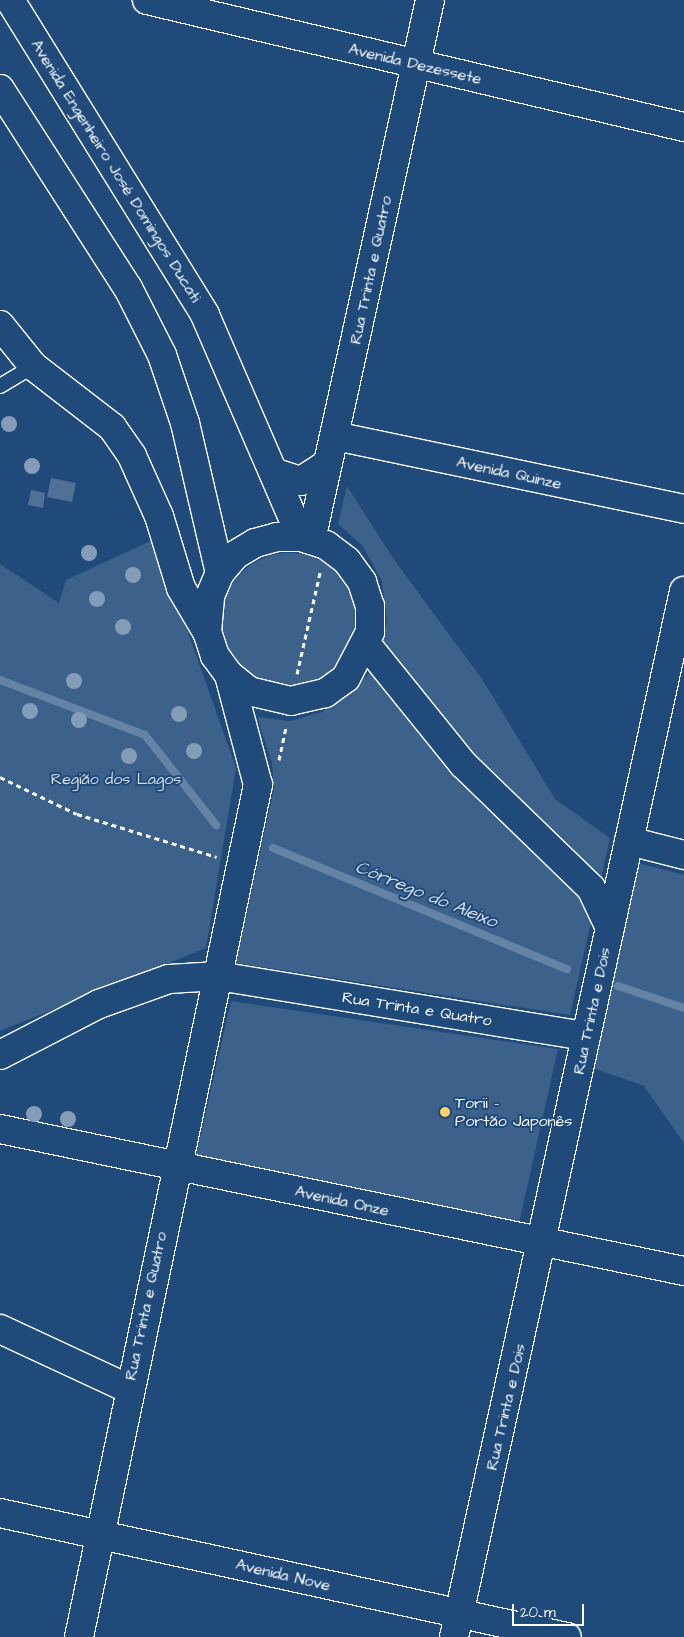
<!DOCTYPE html>
<meta charset="utf-8">
<style>
body{margin:0}
#map{position:relative;width:684px;height:1637px;overflow:hidden;background:#1f4a7a;font-family:"Architects Daughter",sans-serif}
div>[style]{position:absolute}
[style*='--x']{left:calc(var(--x)*1px);top:calc(var(--y)*1px);width:calc(var(--w)*1px);rotate:calc(var(--a)*1deg)}
.green>*{inset:0;background:#3c618b}
.round{border-radius:50%}
.stream>*{height:8px;margin:-4px;padding:0 4px;transform-origin:4px;border-radius:4px;background:#6583a4}
.building>*{inset:0;background:#507197}
.path>*{height:3px;margin-top:-1.5px;transform-origin:0;background:repeating-linear-gradient(90deg,#fff 0 5px,transparent 0 9px)}
.roads{filter:drop-shadow(1px 0 #fff) drop-shadow(-1px 0 #fff) drop-shadow(0 1px #fff) drop-shadow(0 -1px #fff)}
.lane>*{height:14px;margin:-7px;padding:0 7px;transform-origin:7px;border-radius:7px;background:#1f4a7a}
.street>*{height:28px;margin:-14px;padding:0 14px;transform-origin:14px;border-radius:14px;background:#1f4a7a}
.secondary>*{height:28px;margin:-14px;padding:0 14px;transform-origin:14px;border-radius:14px;background:#1f4a7a}
.trees>*{width:16px;height:16px;margin:-8px;border-radius:50%;background:#859cb6}
.dots>*{width:14px;height:14px;translate:-50% -50%;box-sizing:border-box;border:2px solid #1f4a7a;border-radius:50%}
span{translate:-50% -50%;white-space:nowrap;text-align:center;line-height:1.15;-webkit-text-stroke:4px #1f4a7a;paint-order:stroke}
.street-label{font-size:16px;color:#fff}
.park-label{font-size:16px;color:#d8dfe8}
.poi-label{font-size:16px;color:#fff}
.left{translate:0 -50%;text-align:left}
.water-label{font-size:18px;color:#d8e0e8;font-style:italic}
.scale{position:absolute;left:512px;top:1604px;width:72px;height:22px;box-sizing:border-box;border:2px solid #fff;border-top:0;padding-left:6px;font-size:15px;line-height:18px;white-space:nowrap;color:#fff;-webkit-text-stroke:4px #1f4a7a;paint-order:stroke}
</style>
<div id="map">
<div class="green">
<i style="clip-path:polygon(347px 486px,395px 561px,482px 679px,555px 799px,610px 838px,570px 1015px,236px 963px,274px 788px,272px 763px,257px 717px,290px 721px,322px 712px,368px 675px,387px 622px,382px 581px,362px 545px,338px 524px)"></i>
<i style="clip-path:polygon(155px 539px,236px 768px,206px 948px,0 1031px,0 564px,59px 603px,66px 580px)"></i>
<i class="round" style="left:222px;top:553px;width:134px;height:134px"></i>
<i style="clip-path:polygon(634px 862px,684px 875px,684px 1143px,644px 1086px,590px 1067px)"></i>
<i style="clip-path:polygon(231px 1001px,558px 1049px,519px 1223px,195px 1160px)"></i>
</div>
<div class="stream">
<i style="--x:0;--y:680;--w:155;--a:20.8"></i>
<i style="--x:145;--y:735;--w:115;--a:51.7"></i>
<i style="--x:273;--y:848;--w:318;--a:22.4"></i>
<i style="--x:618;--y:986;--w:70;--a:18.4"></i>
</div>
<div class="building">
<i style="clip-path:polygon(51px 478px,76px 483px,72px 502px,47px 497px)"></i>
<i style="clip-path:polygon(31px 490px,45px 493px,43px 508px,28px 505px)"></i>
</div>
<div class="path">
<i style="--x:297;--y:674;--w:104;--a:-77.2"></i>
<i style="--x:279;--y:760;--w:35;--a:-78"></i>
<i style="--x:0;--y:777;--w:85;--a:25.7"></i>
<i style="--x:77;--y:814;--w:146;--a:17.1"></i>
</div>
<div class="roads">
<div class="lane">
<i style="--x:0;--y:386;--w:39;--a:-31"></i>
</div>
<div class="street">
<i style="--x:147;--y:0;--w:552;--a:13.31"></i>
<i style="--x:0;--y:325;--w:53;--a:51.2"></i>
<i style="--x:33;--y:366;--w:100;--a:37.7"></i>
<i style="--x:112;--y:427;--w:35;--a:55"></i>
<i style="--x:132;--y:456;--w:66;--a:65.8"></i>
<i style="--x:159;--y:516;--w:75;--a:73"></i>
<i style="--x:181;--y:588;--w:51;--a:59.4"></i>
<i style="--x:335;--y:436;--w:357;--a:11.8"></i>
<i style="--x:311;--y:540;--w:553;--a:-77.57"></i>
<i style="--x:367;--y:645;--w:153;--a:51.1"></i>
<i style="--x:463;--y:764;--w:178;--a:44.1"></i>
<i style="--x:591;--y:888;--w:44;--a:64.6"></i>
<i style="--x:629;--y:841;--w:57;--a:14.3"></i>
<i style="--x:0;--y:1055;--w:111;--a:-27.3"></i>
<i style="--x:99;--y:1004;--w:74;--a:-19.7"></i>
<i style="--x:169;--y:979;--w:49;--a:-3.5"></i>
<i style="--x:218;--y:976;--w:373;--a:9.3"></i>
<i style="--x:0;--y:1129;--w:699;--a:11.73"></i>
<i style="--x:0;--y:1329;--w:142;--a:24.9"></i>
<i style="--x:0;--y:1513;--w:580;--a:12.34"></i>
<i style="--x:454;--y:1637;--w:1071;--a:-77.6"></i>
</div>
<div class="secondary">
<i style="--x:10;--y:0;--w:370;--a:58.2"></i>
<i style="--x:205;--y:315;--w:242;--a:66.6"></i>
<i style="--x:0;--y:89;--w:237;--a:57.3"></i>
<i style="--x:128;--y:288;--w:75;--a:63.1"></i>
<i style="--x:162;--y:355;--w:72;--a:71.3"></i>
<i style="--x:185;--y:423;--w:154;--a:76.9"></i>
<i style="--x:276;--y:473;--w:26;--a:18"></i>
<i style="--x:301;--y:481;--w:27;--a:-33"></i>
<i style="--x:79;--y:1637;--w:871;--a:-78.14"></i>
<i style="--x:258;--y:785;--w:114;--a:-104.8"></i>
<i style="--x:229;--y:675;--w:24;--a:-126"></i>
<i style="--x:215;--y:656;--w:25;--a:-108"></i>
<i style="--x:207;--y:632;--w:36;--a:-85"></i>
<i style="--x:210;--y:596;--w:25;--a:-67"></i>
<i style="--x:220;--y:573;--w:23;--a:-50"></i>
<i style="--x:235;--y:555;--w:23;--a:-31"></i>
<i style="--x:255;--y:543;--w:23;--a:-15"></i>
<i style="--x:277;--y:537;--w:24;--a:0"></i>
<i style="--x:301;--y:537;--w:26;--a:18"></i>
<i style="--x:326;--y:545;--w:26;--a:37"></i>
<i style="--x:347;--y:561;--w:26;--a:54"></i>
<i style="--x:362;--y:582;--w:25;--a:72"></i>
<i style="--x:370;--y:606;--w:26;--a:90"></i>
<i style="--x:370;--y:632;--w:52;--a:117.6"></i>
<i style="--x:346;--y:678;--w:26;--a:144"></i>
<i style="--x:325;--y:693;--w:35;--a:167"></i>
<i style="--x:291;--y:701;--w:43;--a:-166.6"></i>
<i style="--x:249;--y:691;--w:26;--a:-141"></i>
</div>
</div>
<div class="trees">
<i style="left:9px;top:424px"></i>
<i style="left:32px;top:466px"></i>
<i style="left:89px;top:553px"></i>
<i style="left:133px;top:575px"></i>
<i style="left:97px;top:599px"></i>
<i style="left:123px;top:627px"></i>
<i style="left:74px;top:681px"></i>
<i style="left:30px;top:711px"></i>
<i style="left:179px;top:714px"></i>
<i style="left:79px;top:720px"></i>
<i style="left:194px;top:751px"></i>
<i style="left:129px;top:756px"></i>
<i style="left:34px;top:1114px"></i>
<i style="left:68px;top:1119px"></i>
</div>
<div class="dots">
<i style="left:445px;top:1112px;background:#ffd166"></i>
</div>
<div class="street-label">
<span style="left:415px;top:64px;rotate:13deg">Avenida Dezessete</span>
<span style="left:116px;top:171px;rotate:58deg">Avenida Engenheiro José Domingos Ducati</span>
<span style="left:371px;top:270px;rotate:-78deg">Rua Trinta e Quatro</span>
<span style="left:509px;top:473px;rotate:12deg">Avenida Quinze</span>
<span style="left:417px;top:1009px;rotate:9deg">Rua Trinta e Quatro</span>
<span style="left:592px;top:1011px;rotate:-78deg">Rua Trinta e Dois</span>
<span style="left:342px;top:1201px;rotate:12deg">Avenida Onze</span>
<span style="left:146px;top:1306px;rotate:-78deg">Rua Trinta e Quatro</span>
<span style="left:506px;top:1407px;rotate:-77deg">Rua Trinta e Dois</span>
<span style="left:283px;top:1575px;rotate:13deg">Avenida Nove</span>
</div>
<div class="park-label">
<span style="left:116px;top:779px">Região dos Lagos</span>
</div>
<div class="poi-label">
<span class="left" style="left:455px;top:1112px">Torii -<br>Portão Japonês</span>
</div>
<div class="water-label">
<span style="left:426px;top:895px;rotate:22deg">Córrego do Aleixo</span>
</div>
<div class="scale">20 m</div>
</div>
